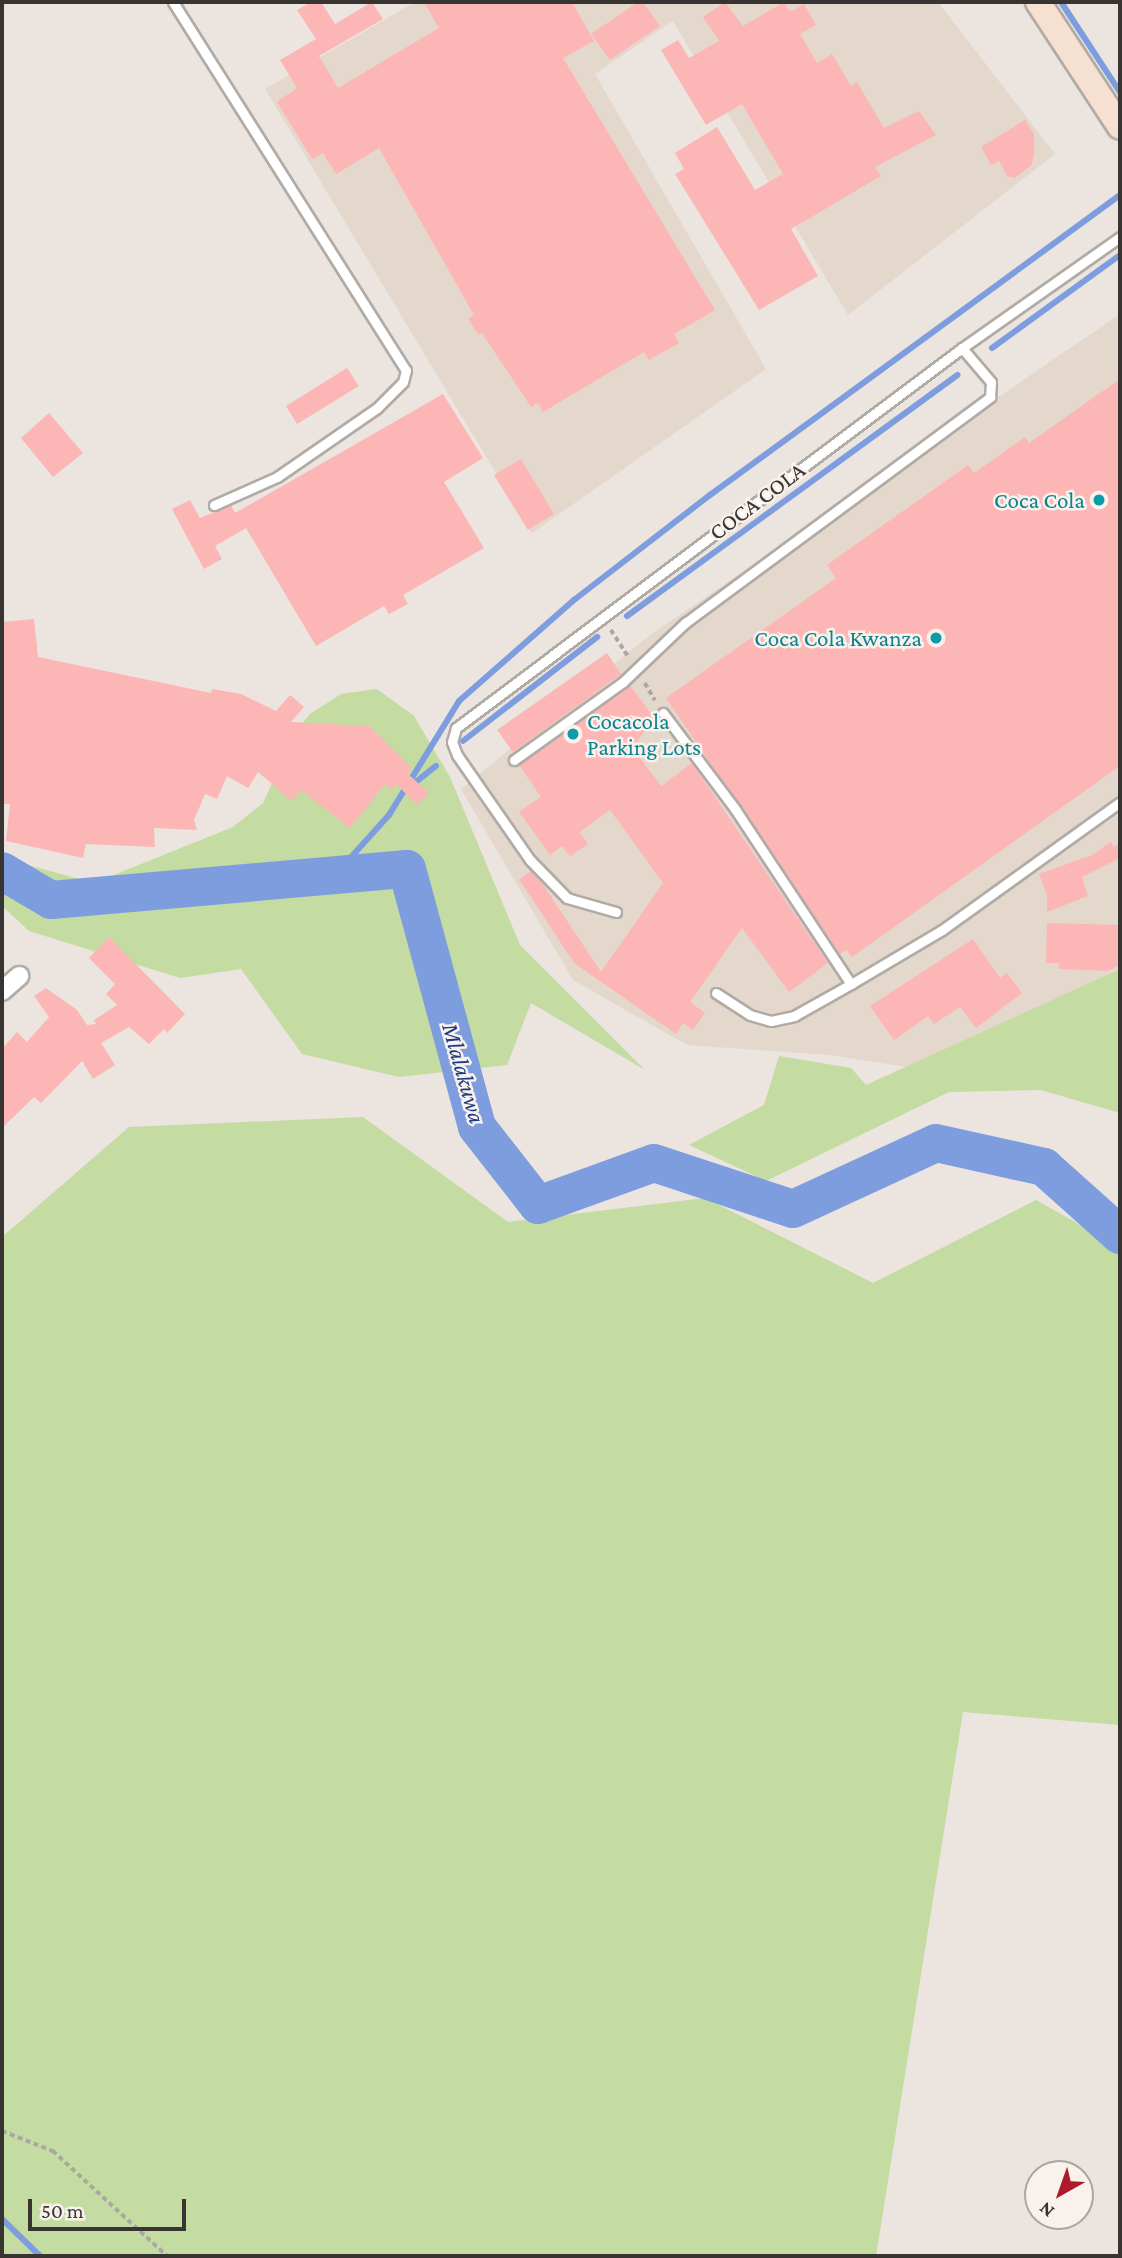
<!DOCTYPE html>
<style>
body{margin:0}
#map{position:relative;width:1122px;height:2258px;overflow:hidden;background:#ebe4df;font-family:"Crimson Pro",serif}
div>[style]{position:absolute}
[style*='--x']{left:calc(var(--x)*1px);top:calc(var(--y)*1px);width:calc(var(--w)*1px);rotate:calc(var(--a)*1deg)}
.built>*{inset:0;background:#e4d8cd}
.green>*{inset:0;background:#c4dba1}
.stream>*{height:6px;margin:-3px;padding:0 3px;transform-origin:3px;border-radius:3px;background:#7d9dde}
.river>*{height:38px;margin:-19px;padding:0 19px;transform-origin:19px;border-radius:19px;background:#7d9dde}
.building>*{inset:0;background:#fcb6b5}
.path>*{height:3.5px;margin-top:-1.75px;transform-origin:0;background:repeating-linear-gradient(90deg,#aca7a3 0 5px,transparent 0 8.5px)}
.roads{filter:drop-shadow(2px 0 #b1aba6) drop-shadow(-2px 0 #b1aba6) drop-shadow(0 2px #b1aba6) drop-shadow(0 -2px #b1aba6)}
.service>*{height:9px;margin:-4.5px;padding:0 4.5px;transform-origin:4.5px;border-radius:4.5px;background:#fff}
.minor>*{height:18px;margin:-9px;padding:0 9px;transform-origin:9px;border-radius:9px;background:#fff}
.secondary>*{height:24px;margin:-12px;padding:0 12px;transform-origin:12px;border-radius:12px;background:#f5e0d2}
.dots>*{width:19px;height:19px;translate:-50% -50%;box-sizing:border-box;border:4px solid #f8f1ec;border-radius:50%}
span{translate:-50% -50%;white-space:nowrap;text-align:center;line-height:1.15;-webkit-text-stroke:5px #f8f1ec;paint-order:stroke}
.culture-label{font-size:23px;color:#0d838f}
.right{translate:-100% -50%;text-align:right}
.left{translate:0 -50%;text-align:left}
.street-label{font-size:23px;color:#373432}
.water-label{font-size:24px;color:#193a85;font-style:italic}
.frame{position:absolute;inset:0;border:4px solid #373432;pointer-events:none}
.north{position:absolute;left:1024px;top:2160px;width:70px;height:70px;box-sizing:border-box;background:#f8f1ec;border:2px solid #aba5a2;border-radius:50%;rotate:220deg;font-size:19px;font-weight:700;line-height:28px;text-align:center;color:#373432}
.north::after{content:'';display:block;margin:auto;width:24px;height:32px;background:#ae1a2b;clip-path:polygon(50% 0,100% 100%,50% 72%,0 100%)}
.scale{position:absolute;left:28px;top:2199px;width:158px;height:32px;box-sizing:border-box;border:4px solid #373432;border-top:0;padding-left:9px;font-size:21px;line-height:24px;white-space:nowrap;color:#373432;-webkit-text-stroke:5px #f8f1ec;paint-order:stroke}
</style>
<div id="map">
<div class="built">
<i style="clip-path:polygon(415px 2px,938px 2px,1055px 154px,848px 315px,673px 21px,595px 74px,766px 369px,532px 533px,265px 89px)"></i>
<i style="clip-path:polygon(1120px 314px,1120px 979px,926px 1070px,830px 1055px,687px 1045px,573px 980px,461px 789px,646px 638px)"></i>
</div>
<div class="green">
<i style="clip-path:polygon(377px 689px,414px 716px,450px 777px,520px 945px,645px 1070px,531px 1003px,507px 1065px,399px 1077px,302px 1054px,241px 969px,180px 978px,29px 931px,2px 906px,2px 858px,94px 883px,233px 827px,263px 803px,296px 731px,310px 714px,341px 694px)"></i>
<i style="clip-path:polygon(1120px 969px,1120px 1113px,1041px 1090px,949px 1092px,766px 1181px,689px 1145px,764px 1105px,779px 1056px,851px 1068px,866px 1085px)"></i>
<i style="clip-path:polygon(363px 1117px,508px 1222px,705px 1198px,873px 1283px,1036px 1200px,1120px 1247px,1120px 1725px,963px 1712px,876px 2256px,2px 2256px,2px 1237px,129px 1127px)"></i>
</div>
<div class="stream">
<i style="--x:1061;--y:2;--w:108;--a:56.8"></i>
<i style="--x:992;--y:348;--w:158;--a:-36"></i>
<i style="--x:627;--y:616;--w:409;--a:-36.1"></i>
<i style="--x:463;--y:741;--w:170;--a:-37.8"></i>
<i style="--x:411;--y:786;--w:32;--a:-39"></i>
<i style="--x:335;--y:875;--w:81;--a:-48"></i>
<i style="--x:389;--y:815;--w:134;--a:-58.4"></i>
<i style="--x:459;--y:701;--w:153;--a:-41.3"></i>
<i style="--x:574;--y:600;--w:172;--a:-37.7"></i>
<i style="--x:710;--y:495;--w:508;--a:-36.19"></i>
<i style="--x:2;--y:2219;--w:53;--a:44.2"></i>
</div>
<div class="river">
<i style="--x:2;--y:871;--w:57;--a:30.6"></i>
<i style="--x:51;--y:900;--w:357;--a:-5"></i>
<i style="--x:407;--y:869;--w:267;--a:74.8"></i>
<i style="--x:477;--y:1127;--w:99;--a:52"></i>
<i style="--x:538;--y:1205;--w:123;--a:-19.9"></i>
<i style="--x:654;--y:1163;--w:146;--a:18.3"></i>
<i style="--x:793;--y:1209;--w:157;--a:-24.8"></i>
<i style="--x:936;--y:1143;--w:111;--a:12.5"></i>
<i style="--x:1044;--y:1167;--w:102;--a:41.8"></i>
</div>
<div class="building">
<i style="clip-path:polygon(311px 2px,321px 2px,335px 24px,372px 2px,383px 19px,319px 56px,338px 88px,439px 28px,424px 2px,572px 2px,594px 41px,563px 58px,715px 310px,674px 334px,679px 343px,649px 360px,644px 352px,543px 412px,538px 403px,531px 407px,482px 333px,478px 335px,468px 318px,474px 315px,379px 148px,336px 174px,323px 153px,312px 159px,277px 102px,297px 88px,280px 60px,316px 39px,297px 10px)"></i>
<i style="clip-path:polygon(638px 2px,643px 2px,660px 26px,610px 60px,591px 34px)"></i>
<i style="clip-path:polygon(725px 2px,743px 26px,784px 2px,790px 12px,804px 4px,816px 25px,800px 34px,817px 63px,832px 54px,851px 86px,857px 82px,884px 128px,919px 111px,936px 135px,875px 167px,881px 176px,791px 229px,818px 276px,759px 310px,675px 174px,684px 169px,675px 153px,717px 127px,755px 190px,783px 174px,742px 104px,706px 125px,661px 50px,678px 40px,689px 58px,719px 41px,703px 17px)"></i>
<i style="clip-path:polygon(1025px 120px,1034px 134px,1034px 154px,1031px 166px,1014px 178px,1007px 176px,999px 161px,991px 165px,981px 147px)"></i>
<i style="clip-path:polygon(347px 368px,359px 386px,297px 424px,286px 406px)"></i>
<i style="clip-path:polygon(1120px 379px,1120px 766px,852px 957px,846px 950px,840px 954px,666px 698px,836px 578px,827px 565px,968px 465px,974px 473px,1025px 437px,1029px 443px)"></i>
<i style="clip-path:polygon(443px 394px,483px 458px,444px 482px,484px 548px,403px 595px,408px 604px,389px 614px,384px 606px,316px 646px,246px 528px,215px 546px,222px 559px,204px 569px,172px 509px,190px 500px,200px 518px,231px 505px,235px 513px)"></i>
<i style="clip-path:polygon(49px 413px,83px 453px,53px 477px,21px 438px)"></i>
<i style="clip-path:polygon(521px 459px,554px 514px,528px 530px,494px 475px)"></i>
<i style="clip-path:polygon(34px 619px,38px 657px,211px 693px,212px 689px,241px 694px,276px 711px,290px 695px,304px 707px,291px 722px,369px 726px,412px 768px,407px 773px,429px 793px,417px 805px,396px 784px,391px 790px,385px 784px,350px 828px,301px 790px,292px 801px,258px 772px,248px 788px,227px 776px,217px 799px,205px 794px,194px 820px,197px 830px,154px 828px,155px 847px,86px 844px,83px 858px,6px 841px,10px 804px,2px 804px,2px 622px)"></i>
<i style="clip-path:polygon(607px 653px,621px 674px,513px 752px,497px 730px)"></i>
<i style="clip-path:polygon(630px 685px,655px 719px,632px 747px,661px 786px,692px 763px,828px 963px,789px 992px,742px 928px,690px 1002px,705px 1013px,693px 1030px,683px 1023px,676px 1034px,574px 963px,519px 879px,531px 871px,542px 883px,601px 972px,663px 883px,610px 810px,580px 832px,588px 844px,570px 856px,562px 846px,550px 855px,519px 812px,541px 797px,519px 765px)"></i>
<i style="clip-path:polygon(1111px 842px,1114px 847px,1120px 844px,1120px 858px,1082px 877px,1088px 896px,1047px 912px,1047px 895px,1039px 874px,1092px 855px)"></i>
<i style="clip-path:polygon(1047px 923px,1120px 925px,1120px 965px,1108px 971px,1059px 969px,1059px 963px,1046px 963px)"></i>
<i style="clip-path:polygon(109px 937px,185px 1014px,167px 1033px,164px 1029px,149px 1044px,129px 1027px,101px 1043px,115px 1065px,93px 1079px,82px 1061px,41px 1103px,34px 1097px,2px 1128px,2px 1049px,17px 1032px,27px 1042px,49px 1017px,34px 996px,46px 988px,77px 1010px,87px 1025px,96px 1024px,94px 1020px,117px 1005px,106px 994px,115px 984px,89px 958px)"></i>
<i style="clip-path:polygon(973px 939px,1000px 978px,1007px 973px,1022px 993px,976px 1028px,960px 1007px,934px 1024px,928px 1016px,894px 1040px,870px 1006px)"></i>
</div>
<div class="path">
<i style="--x:611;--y:630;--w:33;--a:57"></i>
<i style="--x:645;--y:683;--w:20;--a:60"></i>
<i style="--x:2;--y:2131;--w:55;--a:21.4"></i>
<i style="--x:53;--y:2151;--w:155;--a:42.6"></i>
</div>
<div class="roads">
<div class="service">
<i style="--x:173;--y:2;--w:436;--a:57.7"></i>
<i style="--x:406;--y:370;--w:12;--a:104"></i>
<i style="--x:403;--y:382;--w:37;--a:135"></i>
<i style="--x:377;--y:408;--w:121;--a:145.4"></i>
<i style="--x:277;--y:477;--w:69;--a:156"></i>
<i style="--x:663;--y:713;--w:120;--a:53.1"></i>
<i style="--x:735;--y:809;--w:210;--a:56.5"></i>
<i style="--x:851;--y:984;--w:106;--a:-30.7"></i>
<i style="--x:942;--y:930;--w:219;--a:-35.7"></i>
<i style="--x:514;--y:760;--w:134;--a:-35.6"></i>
<i style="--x:623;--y:682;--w:86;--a:-43.6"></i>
<i style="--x:685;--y:623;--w:380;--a:-36.5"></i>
<i style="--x:990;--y:397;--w:15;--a:-86"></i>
<i style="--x:991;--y:382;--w:45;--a:-130.5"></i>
<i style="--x:616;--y:912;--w:51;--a:-164.1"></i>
<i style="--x:567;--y:898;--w:53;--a:-134.2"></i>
<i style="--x:530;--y:860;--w:128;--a:-124.8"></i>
<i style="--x:457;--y:755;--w:14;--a:-111"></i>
<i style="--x:452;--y:742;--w:15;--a:-74"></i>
<i style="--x:456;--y:728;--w:633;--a:-36.91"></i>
<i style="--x:962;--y:348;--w:193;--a:-35.1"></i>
<i style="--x:716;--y:993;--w:40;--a:32.9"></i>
<i style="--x:750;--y:1015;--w:22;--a:16"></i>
<i style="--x:771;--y:1021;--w:24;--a:-12"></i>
<i style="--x:794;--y:1016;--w:65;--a:-29.3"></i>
</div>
<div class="minor">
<i style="--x:2;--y:991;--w:23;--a:-41"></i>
</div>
<div class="secondary">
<i style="--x:1038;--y:2;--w:149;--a:56.7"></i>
</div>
</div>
<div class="dots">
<i style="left:1099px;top:500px;background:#0f9aa8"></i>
<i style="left:936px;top:638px;background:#0f9aa8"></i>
<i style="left:573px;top:734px;background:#0f9aa8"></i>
</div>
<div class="culture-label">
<span class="right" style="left:1085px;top:500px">Coca Cola</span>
<span class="right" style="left:922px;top:638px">Coca Cola Kwanza</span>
<span class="left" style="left:587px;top:734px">Cocacola<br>Parking Lots</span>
</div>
<div class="street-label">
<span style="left:757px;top:501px;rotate:-37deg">COCA COLA</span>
</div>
<div class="water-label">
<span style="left:464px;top:1073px;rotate:74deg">Mlalakuwa</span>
</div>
<div class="frame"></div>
<div class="north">N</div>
<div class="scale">50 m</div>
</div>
